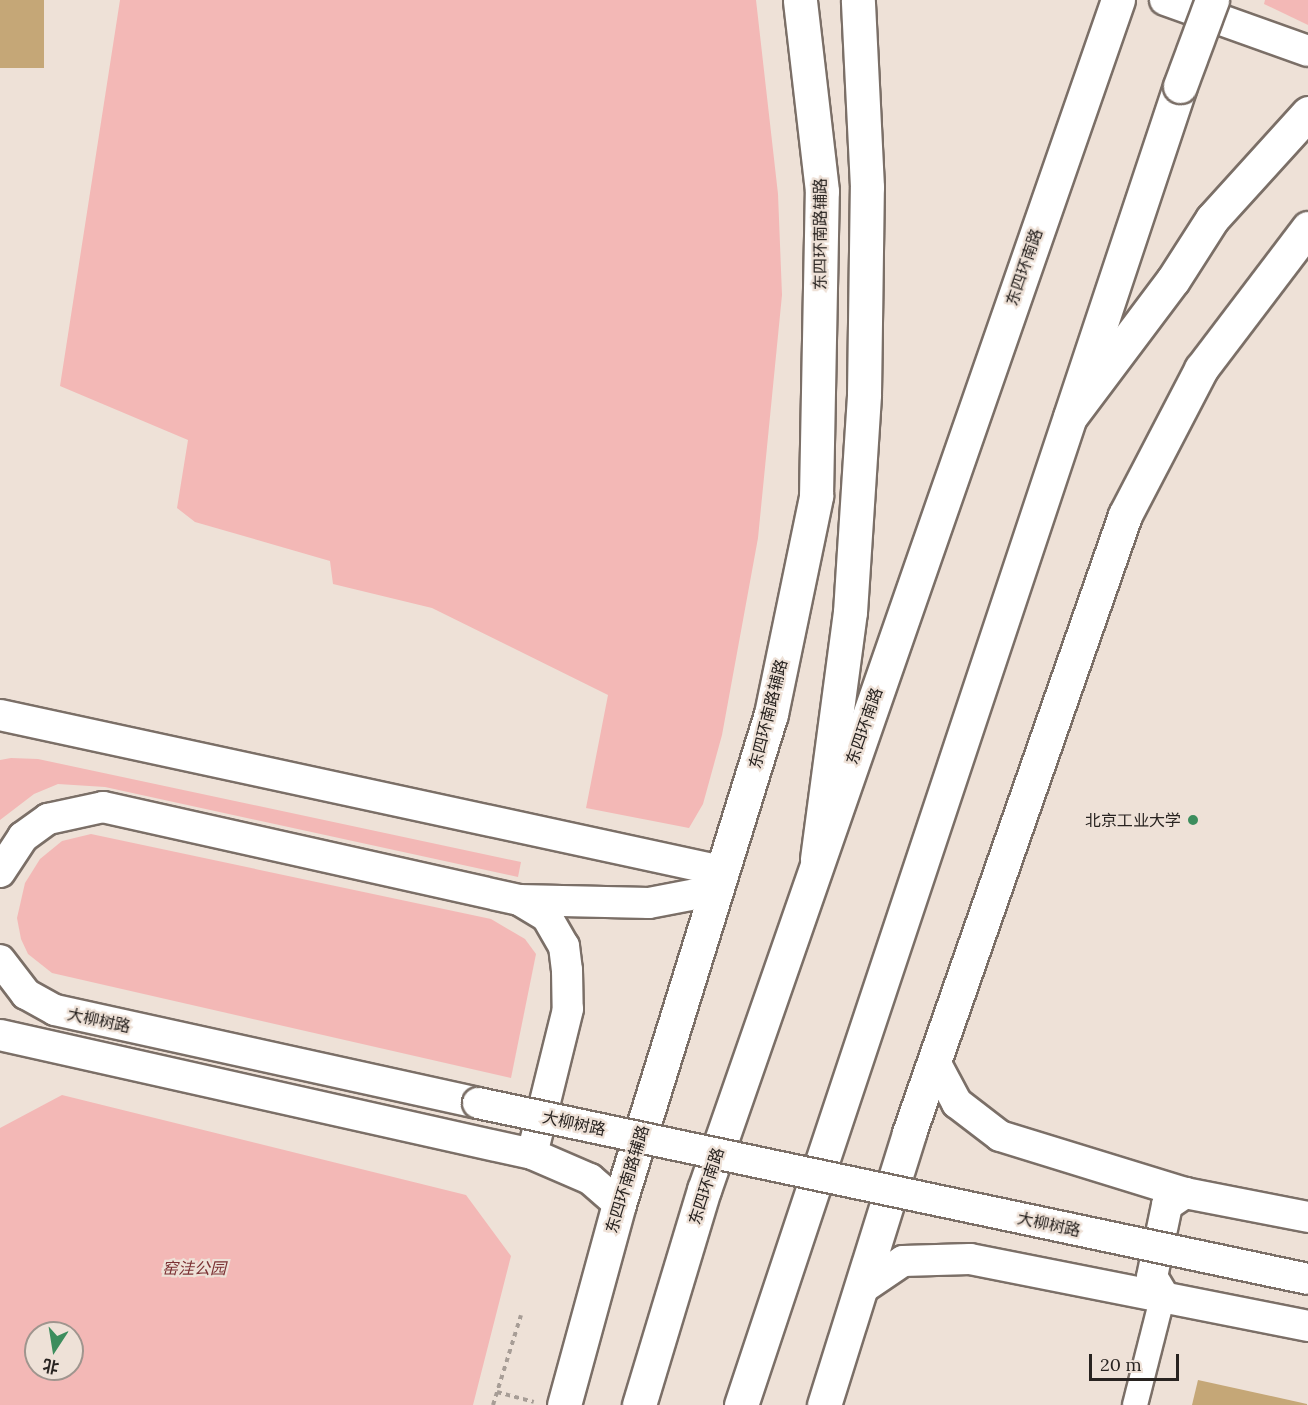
<!DOCTYPE html>
<meta charset="utf-8">
<style>
body{margin:0}
#map{position:relative;width:1308px;height:1405px;overflow:hidden;background:#eee1d7;font-family:Lora,"Noto Sans SC",serif}
div>[style]{position:absolute}
[style*='--x']{left:calc(var(--x)*1px);top:calc(var(--y)*1px);width:calc(var(--w)*1px);rotate:calc(var(--a)*1deg)}
.green>*{inset:0;background:#f3b8b6}
.building>*{inset:0;background:#c5a777}
.path>*{height:4px;margin-top:-2px;transform-origin:0;background:repeating-linear-gradient(90deg,#a79d96 0 4.5px,transparent 0 9px)}
.roads{filter:drop-shadow(2px 0 #7b6f67) drop-shadow(-2px 0 #7b6f67) drop-shadow(0 2px #7b6f67) drop-shadow(0 -2px #7b6f67)}
.minor>*{height:24px;margin:-12px;padding:0 12px;transform-origin:12px;border-radius:12px;background:#fff}
.tertiary>*{height:30px;margin:-15px;padding:0 15px;transform-origin:15px;border-radius:15px;background:#fff}
.secondary>*{height:33px;margin:-16.5px;padding:0 16.5px;transform-origin:16.5px;border-radius:16.5px;background:#fff}
.trunk>*{height:33px;margin:-16.5px;padding:0 16.5px;transform-origin:16.5px;border-radius:16.5px;background:#fff}
.motorway>*{height:33px;margin:-16.5px;padding:0 16.5px;transform-origin:16.5px;border-radius:16.5px;background:#fff}
.bridges{filter:drop-shadow(2px 0 #7b6f67) drop-shadow(-2px 0 #7b6f67) drop-shadow(0 2px #7b6f67) drop-shadow(0 -2px #7b6f67)}
.tertiary-bridge>*{height:30px;margin:-15px;padding:0 15px;transform-origin:15px;border-radius:15px;background:#fff}
.trunk-bridge>*{height:33px;margin:-16.5px;padding:0 16.5px;transform-origin:16.5px;border-radius:16.5px;background:#fff}
.dots>*{width:16px;height:16px;translate:-50% -50%;box-sizing:border-box;border:3px solid #eee1d7;border-radius:50%}
span{translate:-50% -50%;white-space:nowrap;text-align:center;line-height:1.15;-webkit-text-stroke:4.5px #eee1d7;paint-order:stroke}
.street-label{font-size:16px;color:#282320}
.poi-label{font-size:16px;color:#282320}
.right{translate:-100% -50%;text-align:right}
.park-label{font-size:16px;color:#7b3234;font-style:italic}
.north{position:absolute;left:24px;top:1321px;width:60px;height:60px;box-sizing:border-box;background:#eee1d7;border:2px solid #9f958e;border-radius:50%;rotate:192deg;font-size:16px;font-weight:700;line-height:24px;text-align:center;color:#282320}
.north::after{content:'';display:block;margin:auto;width:21px;height:27px;background:#3c8d5d;clip-path:polygon(50% 0,100% 100%,50% 72%,0 100%)}
.scale{position:absolute;left:1089px;top:1354px;width:90px;height:27px;box-sizing:border-box;border:3px solid #282320;border-top:0;padding-left:8px;font-size:18px;line-height:21px;white-space:nowrap;color:#282320;-webkit-text-stroke:4px #eee1d7;paint-order:stroke}
</style>
<div id="map">
<div class="green">
<i style="clip-path:polygon(120px 0,756px 0,778px 194px,782px 295px,758px 538px,722px 735px,703px 804px,689px 828px,586px 808px,608px 695px,432px 608px,333px 584px,330px 561px,195px 522px,177px 508px,188px 440px,60px 386px)"></i>
<i style="clip-path:polygon(1265px 0,1308px 0,1308px 25px,1264px 4px)"></i>
<i style="clip-path:polygon(11px 758px,38px 759px,521px 862px,518px 877px,105px 787px,58px 784px,34px 794px,0 820px,0 760px)"></i>
<i style="clip-path:polygon(91px 834px,491px 919px,525px 939px,536px 954px,511px 1078px,52px 973px,28px 954px,21px 939px,17px 918px,25px 883px,40px 859px,62px 841px)"></i>
<i style="clip-path:polygon(evenodd,62px 1095px,466px 1195px,511px 1256px,473px 1405px,0 1405px,0 1128px,62px 1095px,36px 1333px,72px 1333px,72px 1369px,36px 1369px,36px 1333px)"></i>
</div>
<div class="building">
<i style="clip-path:polygon(0 0,44px 0,44px 68px,0 68px)"></i>
<i style="clip-path:polygon(1198px 1380px,1307px 1404px,1307px 1405px,1192px 1405px)"></i>
</div>
<div class="path">
<i style="--x:497;--y:1392;--w:38;--a:15"></i>
<i style="--x:493;--y:1405;--w:94;--a:-72.7"></i>
</div>
<div class="roads">
<div class="minor">
<i style="--x:1135;--y:1405;--w:114;--a:-75.7"></i>
</div>
<div class="tertiary">
<i style="--x:1165;--y:0;--w:152;--a:19.6"></i>
<i style="--x:0;--y:715;--w:739;--a:12.19"></i>
<i style="--x:0;--y:872;--w:42;--a:-56.7"></i>
<i style="--x:23;--y:837;--w:31;--a:-36"></i>
<i style="--x:48;--y:819;--w:56;--a:-12.3"></i>
<i style="--x:103;--y:807;--w:426;--a:12.6"></i>
<i style="--x:519;--y:900;--w:130;--a:1.3"></i>
<i style="--x:649;--y:903;--w:69;--a:-10.8"></i>
<i style="--x:519;--y:900;--w:33;--a:31"></i>
<i style="--x:547;--y:917;--w:34;--a:60"></i>
<i style="--x:564;--y:946;--w:24;--a:83"></i>
<i style="--x:567;--y:970;--w:39;--a:89"></i>
<i style="--x:568;--y:1009;--w:149;--a:103.9"></i>
<i style="--x:0;--y:960;--w:43;--a:52.6"></i>
<i style="--x:26;--y:994;--w:33;--a:29"></i>
<i style="--x:55;--y:1010;--w:433;--a:12.4"></i>
<i style="--x:0;--y:1035;--w:545;--a:12.61"></i>
<i style="--x:532;--y:1154;--w:63;--a:23.3"></i>
<i style="--x:590;--y:1179;--w:38;--a:41"></i>
<i style="--x:934;--y:1060;--w:49;--a:61.9"></i>
<i style="--x:957;--y:1103;--w:54;--a:37.5"></i>
<i style="--x:1000;--y:1136;--w:194;--a:17.1"></i>
<i style="--x:1185;--y:1193;--w:125;--a:11"></i>
<i style="--x:860;--y:1290;--w:52;--a:-34"></i>
<i style="--x:903;--y:1261;--w:67;--a:-1.7"></i>
<i style="--x:970;--y:1259;--w:345;--a:11.2"></i>
<i style="--x:1163;--y:1295;--w:21;--a:-121"></i>
<i style="--x:1152;--y:1277;--w:74;--a:-78.2"></i>
<i style="--x:1167;--y:1205;--w:22;--a:-34"></i>
</div>
<div class="secondary">
<i style="--x:564;--y:1405;--w:208;--a:-74.7"></i>
<i style="--x:619;--y:1204;--w:513;--a:-72.77"></i>
<i style="--x:771;--y:714;--w:223;--a:-78.3"></i>
<i style="--x:816;--y:496;--w:305;--a:-88.9"></i>
<i style="--x:822;--y:191;--w:192;--a:-96.6"></i>
<i style="--x:824;--y:1405;--w:285;--a:-72.6"></i>
<i style="--x:909;--y:1133;--w:655;--a:-70.73"></i>
<i style="--x:1125;--y:515;--w:165;--a:-62.5"></i>
<i style="--x:1201;--y:369;--w:177;--a:-52.8"></i>
</div>
<div class="trunk">
<i style="--x:639;--y:1405;--w:225;--a:-73.2"></i>
<i style="--x:704;--y:1190;--w:1260;--a:-70.82"></i>
<i style="--x:741;--y:1405;--w:1390;--a:-71.59"></i>
</div>
<div class="motorway">
<i style="--x:1070;--y:417;--w:171;--a:-53.1"></i>
<i style="--x:1173;--y:280;--w:72;--a:-57.4"></i>
<i style="--x:1212;--y:219;--w:143;--a:-47.8"></i>
<i style="--x:817;--y:859;--w:249;--a:-82.4"></i>
<i style="--x:850;--y:612;--w:218;--a:-86.3"></i>
<i style="--x:864;--y:394;--w:207;--a:-89.2"></i>
<i style="--x:867;--y:187;--w:187;--a:-92.8"></i>
</div>
</div>
<div class="bridges">
<div class="tertiary-bridge">
<i style="--x:478;--y:1103;--w:848;--a:11.97"></i>
</div>
<div class="trunk-bridge">
<i style="--x:1180;--y:86;--w:92;--a:-69.6"></i>
</div>
</div>
<div class="dots">
<i style="left:1193px;top:820px;background:#3c8d5d"></i>
</div>
<div class="street-label">
<span style="left:820px;top:234px;rotate:-90deg">东四环南路辅路</span>
<span style="left:1024px;top:267px;rotate:-71deg">东四环南路</span>
<span style="left:768px;top:714px;rotate:-76deg">东四环南路辅路</span>
<span style="left:864px;top:726px;rotate:-71deg">东四环南路</span>
<span style="left:99px;top:1020px;rotate:12deg">大柳树路</span>
<span style="left:574px;top:1123px;rotate:12deg">大柳树路</span>
<span style="left:627px;top:1179px;rotate:-73deg">东四环南路辅路</span>
<span style="left:706px;top:1186px;rotate:-72deg">东四环南路</span>
<span style="left:1049px;top:1224px;rotate:12deg">大柳树路</span>
</div>
<div class="poi-label">
<span class="right" style="left:1181px;top:820px">北京工业大学</span>
</div>
<div class="park-label">
<span style="left:194px;top:1268px">窑洼公园</span>
</div>
<div class="north">北</div>
<div class="scale">20 m</div>
</div>
